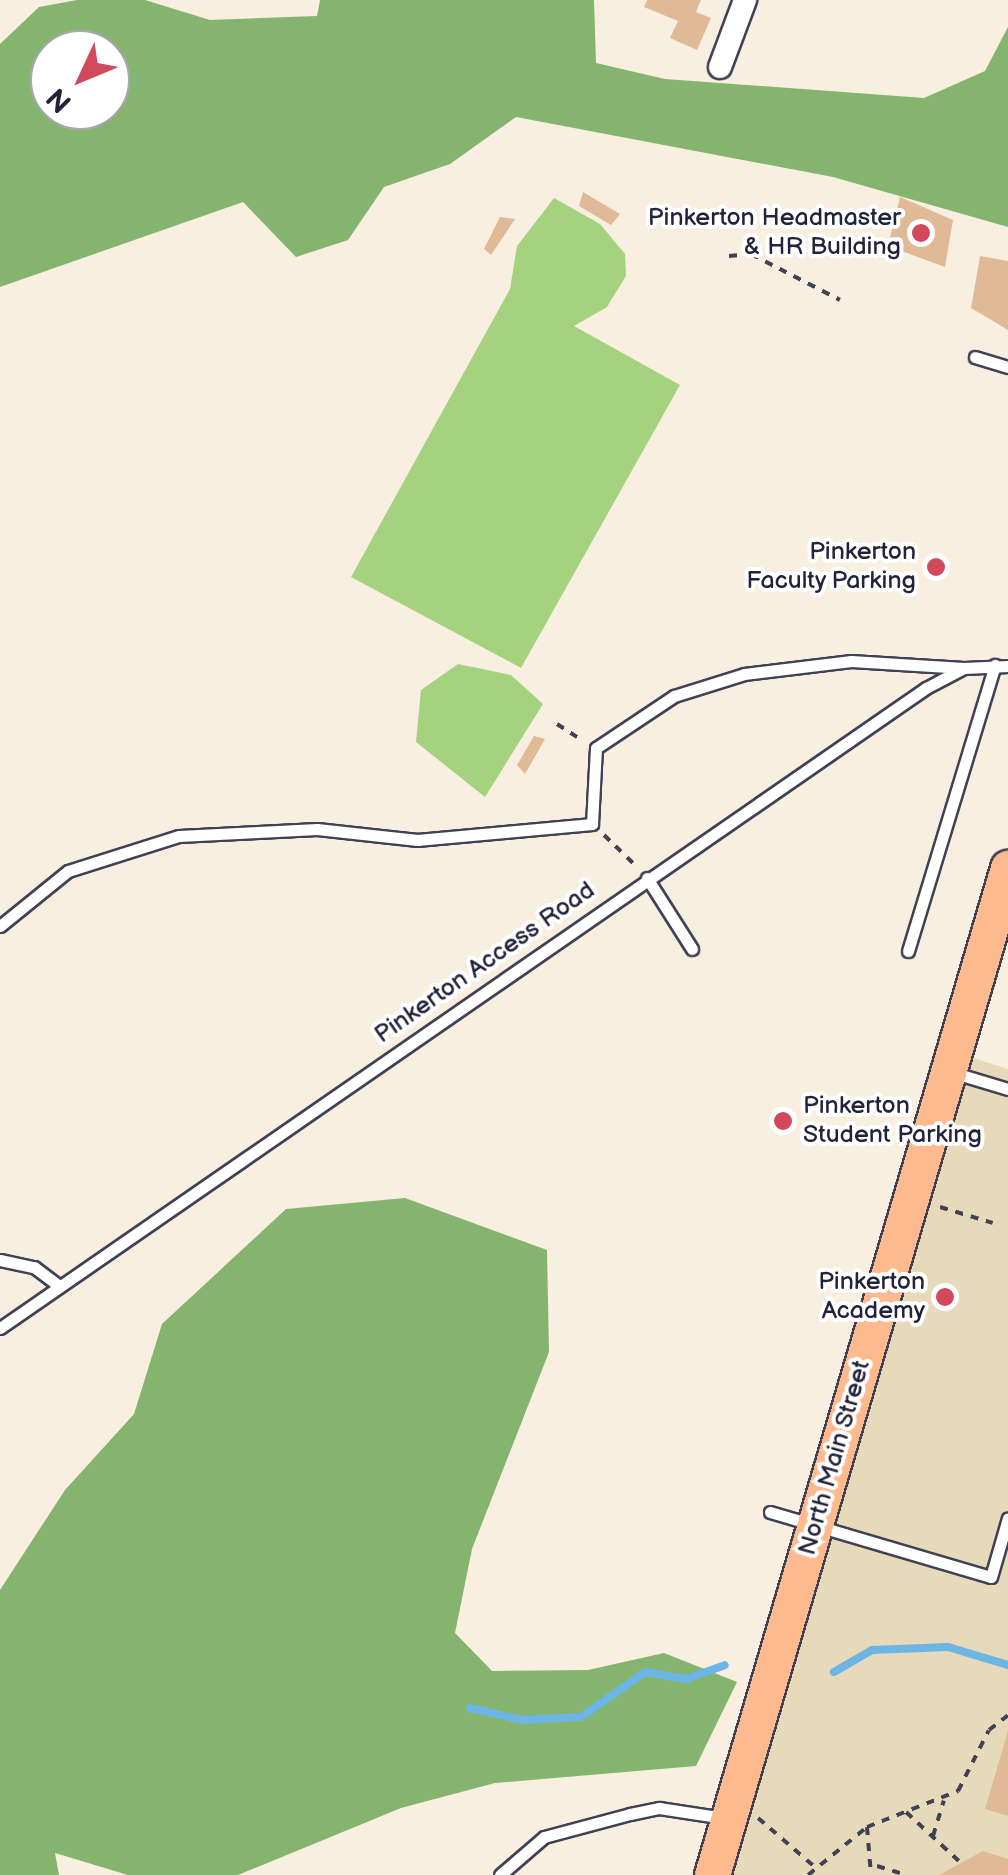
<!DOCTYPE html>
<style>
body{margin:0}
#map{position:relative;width:1008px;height:1875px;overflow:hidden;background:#f9efe1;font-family:"Balsamiq Sans",sans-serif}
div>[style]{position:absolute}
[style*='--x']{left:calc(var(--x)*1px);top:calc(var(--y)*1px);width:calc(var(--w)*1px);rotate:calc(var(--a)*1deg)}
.built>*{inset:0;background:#e7daba}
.green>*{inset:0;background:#a5d27f}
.forest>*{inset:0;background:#84b46e}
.stream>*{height:8px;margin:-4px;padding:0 4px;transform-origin:4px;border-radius:4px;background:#6cb5e4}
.building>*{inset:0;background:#e0b996}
.path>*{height:4px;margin-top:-2px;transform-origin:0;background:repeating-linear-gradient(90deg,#424154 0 8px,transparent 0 16px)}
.roads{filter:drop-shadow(2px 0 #424154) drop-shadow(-2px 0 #424154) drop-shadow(0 2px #424154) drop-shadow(0 -2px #424154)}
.service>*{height:11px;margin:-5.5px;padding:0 5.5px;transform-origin:5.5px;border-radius:5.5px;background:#fff}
.minor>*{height:22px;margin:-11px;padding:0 11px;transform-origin:11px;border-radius:11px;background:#fff}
.primary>*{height:35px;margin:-17.5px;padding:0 17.5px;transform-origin:17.5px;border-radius:17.5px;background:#fcba8e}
.dots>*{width:28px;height:28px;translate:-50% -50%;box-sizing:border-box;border:5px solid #fff;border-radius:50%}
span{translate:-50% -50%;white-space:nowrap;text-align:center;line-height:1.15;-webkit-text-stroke:8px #fff;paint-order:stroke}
.poi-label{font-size:25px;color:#22223b}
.right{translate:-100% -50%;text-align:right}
.left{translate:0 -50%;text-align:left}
.street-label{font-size:25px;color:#22223b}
.north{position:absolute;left:30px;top:30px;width:100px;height:100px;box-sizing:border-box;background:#fff;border:2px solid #a7a7b1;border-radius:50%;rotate:226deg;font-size:28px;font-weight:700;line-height:40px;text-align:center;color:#22223b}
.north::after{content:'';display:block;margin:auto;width:35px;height:45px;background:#d1495b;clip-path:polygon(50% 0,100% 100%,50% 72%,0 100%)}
</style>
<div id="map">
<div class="built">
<i style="clip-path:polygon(954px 1052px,1008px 1069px,1008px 1875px,712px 1875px)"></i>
</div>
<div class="green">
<i style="clip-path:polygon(554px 198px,600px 224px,625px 254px,626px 276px,607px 307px,574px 326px,680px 385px,521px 668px,351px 577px,510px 289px,517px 246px)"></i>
<i style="clip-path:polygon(458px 664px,511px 675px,543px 704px,485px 797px,416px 742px,421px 690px)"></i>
</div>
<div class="forest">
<i style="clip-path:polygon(evenodd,77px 0,145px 0,210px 20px,317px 16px,320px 0,594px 0,596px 63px,665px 79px,924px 98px,985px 71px,1008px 27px,1008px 227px,833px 177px,516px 117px,450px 164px,384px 187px,348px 240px,296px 257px,243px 202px,0 287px,0 44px,39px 7px,77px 0,110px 50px,110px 110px,50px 110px,50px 50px,110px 50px)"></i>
<i style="clip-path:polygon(405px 1198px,547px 1250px,549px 1352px,472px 1549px,455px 1633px,492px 1671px,588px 1670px,664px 1653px,737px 1682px,696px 1766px,495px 1783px,401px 1808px,238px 1875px,128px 1875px,55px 1853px,59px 1875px,0 1875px,0 1590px,65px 1490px,134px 1414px,162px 1324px,286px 1209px)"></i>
</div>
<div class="stream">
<i style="--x:834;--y:1672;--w:44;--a:-30.1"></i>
<i style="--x:872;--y:1650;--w:76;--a:-2.3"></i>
<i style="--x:948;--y:1647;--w:63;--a:16.7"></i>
<i style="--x:470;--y:1708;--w:53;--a:13"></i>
<i style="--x:522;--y:1720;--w:59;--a:-2.9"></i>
<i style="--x:581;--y:1717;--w:78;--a:-35.1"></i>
<i style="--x:645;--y:1672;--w:42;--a:9.7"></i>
<i style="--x:686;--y:1679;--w:41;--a:-19.7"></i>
</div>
<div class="building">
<i style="clip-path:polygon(647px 0,701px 0,696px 12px,711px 18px,697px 50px,670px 38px,678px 21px,644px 7px)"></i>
<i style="clip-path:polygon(583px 192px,620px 214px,611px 225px,579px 206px)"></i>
<i style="clip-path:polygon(900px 197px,953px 220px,945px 267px,888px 246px)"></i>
<i style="clip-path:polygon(500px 217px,515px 219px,491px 255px,484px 249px)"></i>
<i style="clip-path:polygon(980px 256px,1008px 261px,1008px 330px,971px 308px)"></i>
<i style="clip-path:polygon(534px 736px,545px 739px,525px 774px,517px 765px)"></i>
<i style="clip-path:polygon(1008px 1731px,1008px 1816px,985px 1809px)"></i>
<i style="clip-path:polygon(983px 1851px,1008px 1859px,1008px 1875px,939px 1875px)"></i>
</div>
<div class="path">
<i style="--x:729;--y:256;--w:22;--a:-5"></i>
<i style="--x:751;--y:254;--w:100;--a:27.3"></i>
<i style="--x:557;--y:724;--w:31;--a:33"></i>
<i style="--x:604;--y:835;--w:46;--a:44.1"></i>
<i style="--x:940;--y:1207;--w:55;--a:16.8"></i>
<i style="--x:906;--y:1812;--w:75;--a:42.8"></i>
<i style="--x:758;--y:1818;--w:75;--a:40.7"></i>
<i style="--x:867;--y:1827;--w:48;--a:85.2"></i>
<i style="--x:933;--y:1836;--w:37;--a:-73"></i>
<i style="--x:877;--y:1866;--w:31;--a:17"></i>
<i style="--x:808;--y:1875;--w:76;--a:-39.1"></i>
<i style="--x:867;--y:1827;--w:98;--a:-21.6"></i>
<i style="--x:958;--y:1791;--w:68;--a:-63.1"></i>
<i style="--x:989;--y:1730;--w:24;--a:-38"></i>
</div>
<div class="roads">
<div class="service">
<i style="--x:975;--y:357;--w:34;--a:17"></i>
<i style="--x:647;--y:878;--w:84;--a:57.6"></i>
<i style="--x:0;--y:926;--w:87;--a:-39"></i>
<i style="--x:68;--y:871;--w:116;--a:-17.5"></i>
<i style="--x:179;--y:836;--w:138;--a:-2.9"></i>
<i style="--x:317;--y:829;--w:101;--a:6.3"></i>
<i style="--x:417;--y:840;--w:176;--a:-5.2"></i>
<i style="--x:592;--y:824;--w:76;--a:-87"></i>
<i style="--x:596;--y:748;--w:94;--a:-33.7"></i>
<i style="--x:674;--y:696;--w:73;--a:-17.4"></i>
<i style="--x:744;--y:674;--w:108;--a:-6.9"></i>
<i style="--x:851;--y:661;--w:113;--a:3.5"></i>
<i style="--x:908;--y:951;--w:299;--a:-73.1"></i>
<i style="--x:955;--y:1073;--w:55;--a:16.8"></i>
<i style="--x:0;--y:1260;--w:35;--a:12"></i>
<i style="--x:34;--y:1267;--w:31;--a:37"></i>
<i style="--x:0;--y:1328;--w:1126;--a:-34.65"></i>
<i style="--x:926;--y:688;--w:43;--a:-27.8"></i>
<i style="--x:964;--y:668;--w:44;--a:-2.6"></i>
<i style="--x:770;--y:1512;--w:230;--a:16.4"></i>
<i style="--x:991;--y:1577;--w:61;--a:-73.9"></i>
<i style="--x:500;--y:1875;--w:58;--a:-40.8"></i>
<i style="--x:544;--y:1837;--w:89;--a:-15"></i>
<i style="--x:630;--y:1814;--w:30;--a:-12"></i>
<i style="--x:659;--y:1808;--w:66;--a:8.7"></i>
</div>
<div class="minor">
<i style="--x:720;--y:67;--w:72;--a:-69.5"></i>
</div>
<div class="primary">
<i style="--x:712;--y:1875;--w:1050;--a:-73.62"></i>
</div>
</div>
<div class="dots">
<i style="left:921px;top:233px;background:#d1495b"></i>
<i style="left:936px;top:567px;background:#d1495b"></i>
<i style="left:783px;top:1121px;background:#d1495b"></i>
<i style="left:945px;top:1297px;background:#d1495b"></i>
</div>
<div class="poi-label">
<span class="right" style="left:901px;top:233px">Pinkerton Headmaster<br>&amp; HR Building</span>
<span class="right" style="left:916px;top:567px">Pinkerton<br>Faculty Parking</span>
<span class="left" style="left:803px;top:1121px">Pinkerton<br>Student Parking</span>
<span class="right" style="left:925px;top:1297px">Pinkerton<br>Academy</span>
</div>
<div class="street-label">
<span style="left:485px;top:963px;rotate:-35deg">Pinkerton Access Road</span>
<span style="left:835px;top:1458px;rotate:-74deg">North Main Street</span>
</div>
<div class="north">N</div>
</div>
